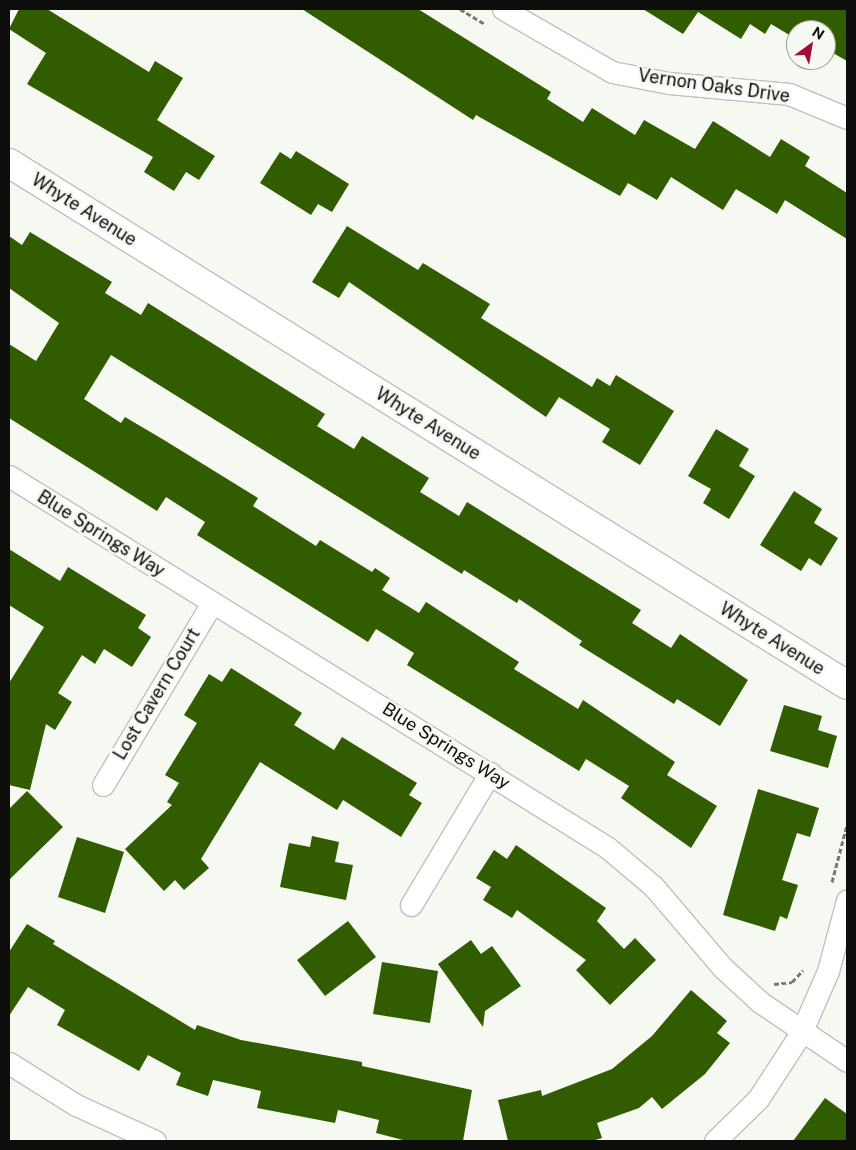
<!DOCTYPE html>
<style>
body{margin:0}
#map{position:relative;width:856px;height:1150px;overflow:hidden;background:#f5f9f2;font-family:"Public Sans",sans-serif}
div>[style]{position:absolute}
[style*='--x']{left:calc(var(--x)*1px);top:calc(var(--y)*1px);width:calc(var(--w)*1px);rotate:calc(var(--a)*1deg)}
.building>*{inset:0;background:#315c00}
.path>*{height:3px;margin-top:-1.5px;transform-origin:0;background:repeating-linear-gradient(90deg,#777975 0 5px,transparent 0 7.5px)}
.roads{filter:drop-shadow(1px 0 #bec2bb) drop-shadow(-1px 0 #bec2bb) drop-shadow(0 1px #bec2bb) drop-shadow(0 -1px #bec2bb)}
.street>*{height:21px;margin:-10.5px;padding:0 10.5px;transform-origin:10.5px;border-radius:10.5px;background:#fff}
.secondary>*{height:28px;margin:-14px;padding:0 14px;transform-origin:14px;border-radius:14px;background:#fff}
span{translate:-50% -50%;white-space:nowrap;text-align:center;line-height:1.15;-webkit-text-stroke:5px #f5f9f2;paint-order:stroke}
.street-label{font-size:18px;color:#0d0e0c}
.frame{position:absolute;inset:0;border:10px solid #0d0e0c;pointer-events:none}
.north{position:absolute;left:786px;top:20px;width:50px;height:50px;box-sizing:border-box;background:#f5f9f2;border:1px solid #989b96;border-radius:50%;rotate:32deg;font-size:14px;font-weight:700;line-height:20px;text-align:center;color:#0d0e0c}
.north::after{content:'';display:block;margin:auto;width:18px;height:22px;background:#a4093b;clip-path:polygon(50% 0,100% 100%,50% 72%,0 100%)}
</style>
<div id="map">
<div class="building">
<i style="clip-path:polygon(19px 9px,47px 9px,149px 72px,155px 61px,183px 78px,157px 120px,215px 156px,199px 180px,186px 172px,174px 191px,144px 172px,153px 157px,27px 84px,46px 53px,9px 29px)"></i>
<i style="clip-path:polygon(302px 9px,418px 9px,551px 92px,547px 99px,583px 122px,592px 108px,635px 135px,644px 120px,695px 149px,713px 121px,770px 157px,781px 139px,810px 157px,805px 166px,847px 193px,847px 239px,785px 200px,777px 214px,736px 189px,723px 210px,671px 177px,657px 200px,628px 183px,620px 196px,476px 115px,473px 120px)"></i>
<i style="clip-path:polygon(643px 9px,847px 9px,847px 61px,826px 49px,826px 30px,796px 30px,796px 39px,771px 24px,765px 34px,750px 24px,741px 39px,698px 12px,683px 34px)"></i>
<i style="clip-path:polygon(296px 151px,349px 184px,332px 212px,318px 204px,311px 215px,260px 183px,280px 152px,291px 159px)"></i>
<i style="clip-path:polygon(347px 226px,418px 270px,423px 263px,490px 304px,481px 318px,592px 387px,597px 378px,610px 386px,616px 375px,674px 411px,640px 465px,602px 442px,610px 429px,559px 397px,546px 417px,349px 282px,339px 298px,312px 282px)"></i>
<i style="clip-path:polygon(30px 232px,112px 282px,105px 293px,141px 315px,148px 303px,325px 414px,317px 426px,354px 449px,362px 436px,429px 478px,420px 492px,459px 516px,467px 502px,641px 610px,632px 623px,671px 648px,680px 634px,748px 680px,720px 726px,677px 699px,674px 704px,579px 645px,582px 641px,519px 599px,517px 603px,464px 570px,462px 574px,111px 355px,84px 399px,121px 423px,125px 417px,164px 440px,258px 498px,253px 506px,316px 546px,320px 540px,372px 572px,375px 568px,390px 578px,382px 590px,419px 613px,426px 602px,519px 662px,514px 669px,578px 709px,583px 700px,675px 762px,667px 775px,717px 806px,691px 848px,621px 798px,629px 786px,586px 759px,579px 771px,407px 665px,414px 653px,376px 629px,368px 642px,197px 535px,205px 522px,166px 497px,157px 511px,9px 418px,9px 344px,36px 361px,59px 323px,9px 288px,9px 236px,22px 245px)"></i>
<i style="clip-path:polygon(716px 429px,749px 449px,739px 466px,755px 476px,729px 519px,703px 503px,711px 489px,688px 476px)"></i>
<i style="clip-path:polygon(794px 491px,822px 509px,814px 523px,838px 538px,821px 566px,809px 558px,801px 571px,760px 545px)"></i>
<i style="clip-path:polygon(9px 549px,60px 581px,68px 567px,146px 615px,138px 628px,151px 637px,132px 667px,104px 649px,95px 664px,82px 655px,58px 693px,72px 702px,55px 730px,46px 724px,30px 790px,9px 785px,9px 683px,44px 627px,9px 605px)"></i>
<i style="clip-path:polygon(231px 668px,302px 713px,294px 725px,334px 750px,342px 737px,417px 783px,409px 795px,422px 803px,401px 837px,343px 800px,337px 810px,260px 762px,201px 859px,209px 868px,184px 890px,175px 880px,164px 891px,125px 849px,172px 805px,167px 802px,179px 783px,165px 775px,197px 723px,184px 715px,209px 674px,222px 682px)"></i>
<i style="clip-path:polygon(784px 705px,822px 716px,818px 730px,837px 736px,828px 768px,770px 751px)"></i>
<i style="clip-path:polygon(758px 789px,819px 808px,810px 837px,797px 833px,782px 880px,798px 885px,787px 919px,780px 916px,775px 931px,723px 915px)"></i>
<i style="clip-path:polygon(27px 791px,63px 827px,9px 880px,9px 809px)"></i>
<i style="clip-path:polygon(312px 836px,339px 842px,335px 862px,353px 865px,346px 900px,280px 887px,289px 843px,310px 847px)"></i>
<i style="clip-path:polygon(77px 837px,124px 852px,105px 913px,58px 897px)"></i>
<i style="clip-path:polygon(516px 845px,606px 908px,597px 921px,624px 949px,635px 938px,656px 960px,610px 1005px,576px 970px,586px 960px,517px 910px,512px 918px,483px 900px,491px 887px,476px 878px,494px 850px,507px 859px)"></i>
<i style="clip-path:polygon(348px 921px,376px 957px,325px 996px,297px 960px)"></i>
<i style="clip-path:polygon(27px 924px,55px 941px,53px 944px,195px 1030px,197px 1025px,241px 1040px,362px 1062px,362px 1066px,472px 1090px,463px 1141px,407px 1141px,376px 1133px,379px 1120px,338px 1110px,335px 1123px,257px 1108px,261px 1091px,213px 1080px,208px 1096px,176px 1085px,181px 1073px,148px 1055px,139px 1071px,57px 1025px,65px 1010px,28px 987px,9px 1016px,9px 952px)"></i>
<i style="clip-path:polygon(471px 940px,481px 954px,492px 946px,521px 986px,485px 1011px,483px 1027px,438px 964px)"></i>
<i style="clip-path:polygon(382px 962px,438px 971px,430px 1023px,373px 1014px)"></i>
<i style="clip-path:polygon(691px 990px,727px 1021px,717px 1033px,730px 1043px,705px 1074px,662px 1109px,652px 1097px,639px 1108px,597px 1123px,602px 1138px,592px 1141px,508px 1141px,498px 1100px,541px 1090px,542px 1096px,612px 1069px,652px 1036px)"></i>
<i style="clip-path:polygon(825px 1098px,847px 1114px,847px 1141px,793px 1141px)"></i>
</div>
<div class="path">
<i style="--x:460;--y:9;--w:29;--a:31"></i>
<i style="--x:832;--y:882;--w:59;--a:-75.3"></i>
<i style="--x:774;--y:984;--w:18;--a:-6"></i>
<i style="--x:792;--y:982;--w:16;--a:-47"></i>
</div>
<div class="roads">
<div class="street">
<i style="--x:503;--y:9;--w:126;--a:30"></i>
<i style="--x:612;--y:72;--w:58;--a:10.9"></i>
<i style="--x:669;--y:83;--w:121;--a:5.2"></i>
<i style="--x:789;--y:94;--w:63;--a:22.5"></i>
<i style="--x:9;--y:476;--w:705;--a:31.84"></i>
<i style="--x:608;--y:848;--w:60;--a:40.3"></i>
<i style="--x:654;--y:887;--w:105;--a:49.6"></i>
<i style="--x:722;--y:967;--w:52;--a:42.6"></i>
<i style="--x:760;--y:1002;--w:105;--a:34.1"></i>
<i style="--x:103;--y:785;--w:212;--a:-59.1"></i>
<i style="--x:411;--y:905;--w:154;--a:-59.1"></i>
<i style="--x:9;--y:1063;--w:79;--a:32.1"></i>
<i style="--x:76;--y:1105;--w:87;--a:24.5"></i>
<i style="--x:715;--y:1141;--w:60;--a:-44.3"></i>
<i style="--x:758;--y:1099;--w:79;--a:-56.9"></i>
<i style="--x:801;--y:1033;--w:68;--a:-66.5"></i>
<i style="--x:828;--y:971;--w:73;--a:-75"></i>
</div>
<div class="secondary">
<i style="--x:9;--y:163;--w:987;--a:31.92"></i>
</div>
</div>
<div class="street-label">
<span style="left:714px;top:86px;rotate:8deg">Vernon Oaks Drive</span>
<span style="left:84px;top:210px;rotate:32deg">Whyte Avenue</span>
<span style="left:428px;top:424px;rotate:32deg">Whyte Avenue</span>
<span style="left:101px;top:534px;rotate:32deg">Blue Springs Way</span>
<span style="left:772px;top:639px;rotate:32deg">Whyte Avenue</span>
<span style="left:157px;top:694px;rotate:-59deg">Lost Cavern Court</span>
<span style="left:446px;top:746px;rotate:32deg">Blue Springs Way</span>
</div>
<div class="frame"></div>
<div class="north">N</div>
</div>
